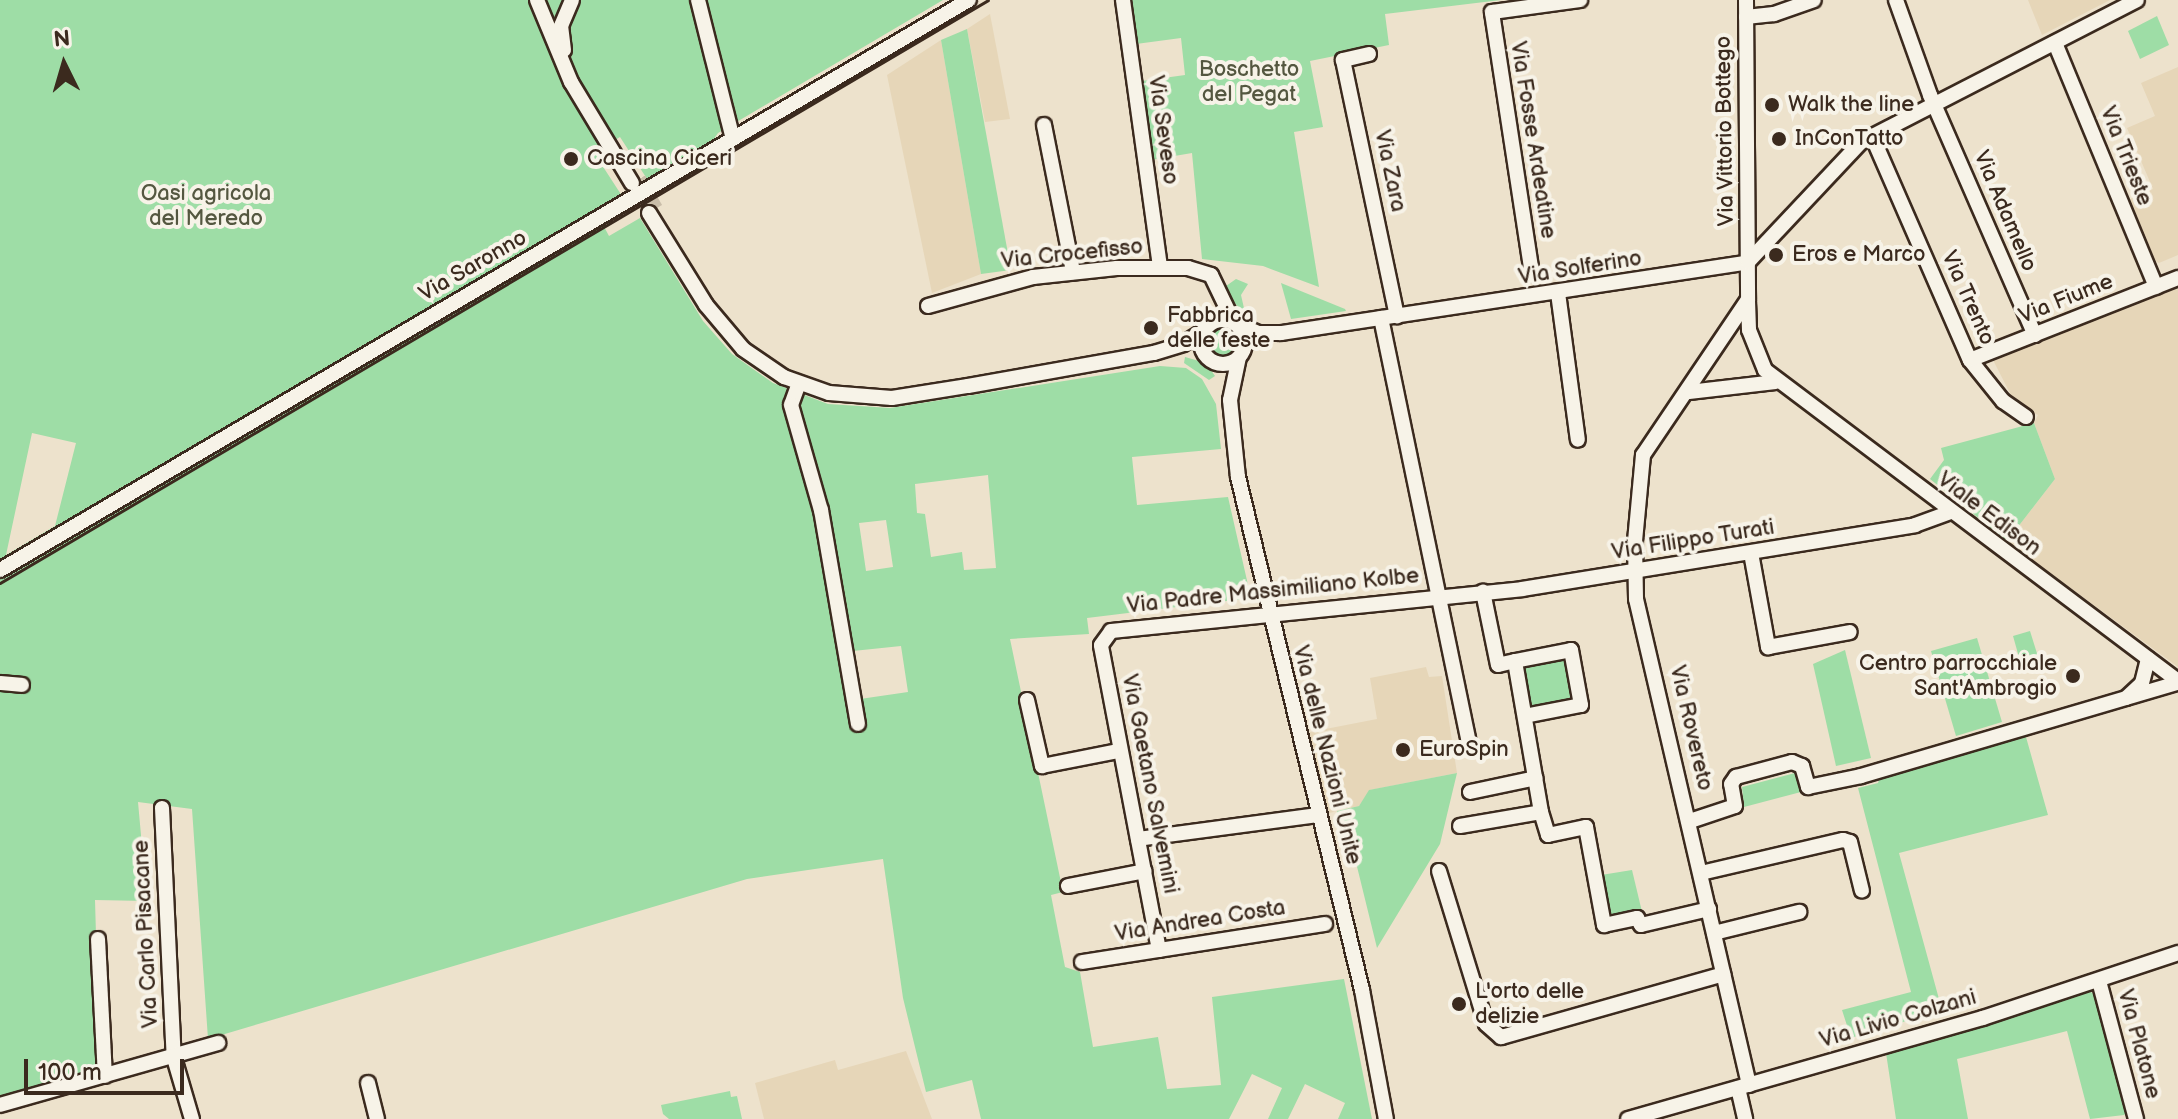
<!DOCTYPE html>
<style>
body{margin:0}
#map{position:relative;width:2178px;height:1119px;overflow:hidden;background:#ede2cc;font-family:"Balsamiq Sans",sans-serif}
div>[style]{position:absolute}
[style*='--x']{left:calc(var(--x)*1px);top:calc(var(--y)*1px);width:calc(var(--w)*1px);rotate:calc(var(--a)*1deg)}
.built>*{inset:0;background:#e6d6b8}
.green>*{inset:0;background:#9edda6}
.round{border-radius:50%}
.minor-tunnel>*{height:14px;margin-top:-7px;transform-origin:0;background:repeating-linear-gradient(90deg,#c9bda9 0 14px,transparent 0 21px)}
.roads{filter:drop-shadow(2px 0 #3b2a1e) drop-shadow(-2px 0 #3b2a1e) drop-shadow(0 2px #3b2a1e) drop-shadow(0 -2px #3b2a1e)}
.minor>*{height:14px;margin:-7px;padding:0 7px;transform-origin:7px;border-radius:7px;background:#f7f3e8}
.minor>.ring{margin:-7px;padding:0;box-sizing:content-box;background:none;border:14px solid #f7f3e8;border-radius:50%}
.rail>*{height:3px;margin:-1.5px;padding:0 1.5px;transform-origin:1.5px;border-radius:1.5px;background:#3b2a1e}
.dots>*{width:22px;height:22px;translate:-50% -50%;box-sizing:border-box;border:4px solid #f7f3e8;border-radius:50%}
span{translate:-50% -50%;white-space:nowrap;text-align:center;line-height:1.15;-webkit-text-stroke:8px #f7f3e8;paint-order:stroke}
.park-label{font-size:22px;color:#545740}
.poi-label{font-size:22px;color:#3b2a1e}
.left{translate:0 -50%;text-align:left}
.right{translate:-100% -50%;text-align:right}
.street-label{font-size:22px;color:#3b2a1e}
.north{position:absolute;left:24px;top:24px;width:80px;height:80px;-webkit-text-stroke:6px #f7f3e8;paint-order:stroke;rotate:355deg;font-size:22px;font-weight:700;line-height:32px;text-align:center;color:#3b2a1e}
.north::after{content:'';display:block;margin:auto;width:28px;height:36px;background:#3b2a1e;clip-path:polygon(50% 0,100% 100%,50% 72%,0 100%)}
.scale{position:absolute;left:24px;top:1059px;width:160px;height:36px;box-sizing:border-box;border:4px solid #3b2a1e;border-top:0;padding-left:10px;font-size:24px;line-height:28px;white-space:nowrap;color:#3b2a1e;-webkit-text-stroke:6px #f7f3e8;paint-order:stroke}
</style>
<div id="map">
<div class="built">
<i style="clip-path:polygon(2028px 0,2110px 0,2042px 35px)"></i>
<i style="clip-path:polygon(990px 14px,1010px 119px,985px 122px,967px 29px)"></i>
<i style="clip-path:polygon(941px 40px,981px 274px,932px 293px,887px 75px)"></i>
<i style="clip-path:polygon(2178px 67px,2178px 255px,2159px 263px,2153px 260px,2128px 200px,2153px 189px,2127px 128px,2155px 116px,2141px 83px)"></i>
<i style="clip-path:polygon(2178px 286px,2178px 667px,2007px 541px,2055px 479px,2034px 423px,2038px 415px,2015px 403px,1993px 360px)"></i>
<i style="clip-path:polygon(1426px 667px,1429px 677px,1442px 676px,1457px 773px,1370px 790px,1359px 806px,1325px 814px,1305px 733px,1377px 719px,1370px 678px)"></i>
<i style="clip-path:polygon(906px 1051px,932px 1119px,764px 1119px,755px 1083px,835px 1060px,838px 1070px)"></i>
</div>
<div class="green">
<i style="clip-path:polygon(evenodd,0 0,943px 0,718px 133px,709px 146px,649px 182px,620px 137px,600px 149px,598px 159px,624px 199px,602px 223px,609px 236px,640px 218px,703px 321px,732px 354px,773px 383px,828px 404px,890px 408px,1160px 366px,1186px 368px,1202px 379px,1216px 404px,1221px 449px,1132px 457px,1137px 505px,1228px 497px,1251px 598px,1087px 618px,1089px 634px,1010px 639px,1063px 892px,1051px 895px,1065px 967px,1080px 972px,1093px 1047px,1158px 1037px,1167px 1089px,1221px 1085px,1212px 997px,1344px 979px,1372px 1119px,1338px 1119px,1345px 1103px,1305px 1084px,1288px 1119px,1268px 1119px,1282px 1088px,1252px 1074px,1229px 1119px,981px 1119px,972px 1080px,926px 1092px,903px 998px,883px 859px,747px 879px,208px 1039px,192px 809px,138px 802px,147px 901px,95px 900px,96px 935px,91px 936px,101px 1073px,0 1102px,0 0,32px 433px,76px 443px,55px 526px,6px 555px,32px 433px,0 0,988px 475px,996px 568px,964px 570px,962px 552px,931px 557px,925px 514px,917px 513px,915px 484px,988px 475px,0 0,886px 520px,893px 567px,866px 571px,859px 523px,886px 520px,0 0,901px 646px,908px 692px,860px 699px,853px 651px,901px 646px)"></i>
<i style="clip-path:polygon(1127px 0,1501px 0,1385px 14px,1389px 45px,1310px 61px,1323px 127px,1294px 132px,1319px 287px,1263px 266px,1202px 259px,1192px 153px,1151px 160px,1142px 81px,1185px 75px,1181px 38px,1136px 44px)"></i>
<i style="clip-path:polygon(2157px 16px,2169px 45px,2140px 59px,2128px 31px)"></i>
<i style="clip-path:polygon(967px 29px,1011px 270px,981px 274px,941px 40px)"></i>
<i style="clip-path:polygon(1236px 279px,1248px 284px,1241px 295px,1246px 317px,1231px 298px,1226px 300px,1226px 286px)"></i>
<i style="clip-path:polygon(1281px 283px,1345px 309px,1346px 311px,1291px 319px)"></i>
<i class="round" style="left:1209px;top:328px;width:28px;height:28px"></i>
<i style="clip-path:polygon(1185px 357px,1206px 363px,1215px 376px,1209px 380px,1184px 363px)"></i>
<i style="clip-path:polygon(2034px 423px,2055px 479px,2007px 541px,1930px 479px,1944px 460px,1941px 448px)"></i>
<i style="clip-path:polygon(2030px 631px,2040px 663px,2022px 668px,2013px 636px)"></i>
<i style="clip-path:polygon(1977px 638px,2002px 722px,1956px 736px,1931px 651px)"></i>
<i style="clip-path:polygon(1571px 650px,1581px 705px,1525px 716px,1515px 661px)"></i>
<i style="clip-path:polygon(1845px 650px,1871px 758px,1836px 766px,1813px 664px)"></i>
<i style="clip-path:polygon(2026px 737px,2048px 815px,1899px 853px,1942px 1010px,1851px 1038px,1842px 1010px,1911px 992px,1858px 788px,1878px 783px,1880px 777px)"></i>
<i style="clip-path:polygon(1457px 773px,1440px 844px,1377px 948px,1348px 830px,1340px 832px,1337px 811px,1359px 806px,1369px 790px)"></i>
<i style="clip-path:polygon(1795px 773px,1801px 792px,1744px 807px,1742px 787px)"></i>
<i style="clip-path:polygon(1632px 870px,1643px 916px,1604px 925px,1595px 876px)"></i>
<i style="clip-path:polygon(2087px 990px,2098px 996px,2128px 1111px,2124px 1115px,2090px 1119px,2067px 1031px,1957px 1059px,1968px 1119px,1896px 1119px,1886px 1053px)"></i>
<i style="clip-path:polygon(730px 1091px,731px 1097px,737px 1096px,742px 1119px,669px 1119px,663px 1114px,661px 1105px)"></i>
</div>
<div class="minor-tunnel">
<i style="--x:639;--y:179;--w:34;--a:60"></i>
</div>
<div class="roads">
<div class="minor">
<i style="--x:537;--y:0;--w:89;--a:67.5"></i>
<i style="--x:571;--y:82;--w:118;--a:58.9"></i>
<i style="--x:698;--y:0;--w:143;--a:75.9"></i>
<i style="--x:1123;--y:0;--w:270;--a:82.1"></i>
<i style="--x:1746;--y:0;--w:301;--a:89.6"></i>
<i style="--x:1748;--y:301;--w:29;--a:88"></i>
<i style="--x:1749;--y:330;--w:43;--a:68.2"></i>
<i style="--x:1765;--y:370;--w:517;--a:36.98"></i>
<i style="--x:1896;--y:0;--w:101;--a:70.3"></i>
<i style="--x:1930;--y:95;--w:262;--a:66.4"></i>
<i style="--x:1746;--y:17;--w:28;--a:-6"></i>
<i style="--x:1774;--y:14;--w:42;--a:-19.3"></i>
<i style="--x:2055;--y:43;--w:264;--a:67.5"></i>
<i style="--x:564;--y:50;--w:24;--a:-97"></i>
<i style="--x:561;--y:26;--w:28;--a:-67"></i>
<i style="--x:1369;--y:54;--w:27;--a:167"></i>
<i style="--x:1343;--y:60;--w:262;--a:78.1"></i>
<i style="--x:1044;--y:125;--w:150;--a:78.8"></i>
<i style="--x:1872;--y:136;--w:244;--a:66.4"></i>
<i style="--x:1970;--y:360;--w:53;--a:51.2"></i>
<i style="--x:2003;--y:401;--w:28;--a:35"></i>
<i style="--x:649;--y:213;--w:108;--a:58.2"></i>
<i style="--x:706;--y:305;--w:57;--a:49.9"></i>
<i style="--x:743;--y:349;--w:50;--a:34.3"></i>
<i style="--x:784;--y:377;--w:48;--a:19.6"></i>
<i style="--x:829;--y:393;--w:63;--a:4.5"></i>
<i style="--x:892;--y:398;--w:77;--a:-9"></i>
<i style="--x:968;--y:386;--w:189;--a:-10.1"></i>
<i style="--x:1154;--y:353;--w:30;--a:-17"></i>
<i style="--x:1183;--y:344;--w:26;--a:-32"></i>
<i style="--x:1532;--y:274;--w:265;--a:-98.7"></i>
<i style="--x:1492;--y:12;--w:89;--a:-7.8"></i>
<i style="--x:1558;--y:293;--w:148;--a:82.3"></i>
<i style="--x:1747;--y:301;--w:186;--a:124"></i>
<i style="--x:1643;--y:455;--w:86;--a:95.3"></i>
<i style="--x:1635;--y:541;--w:58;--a:89"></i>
<i style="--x:1636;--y:599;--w:499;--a:76.9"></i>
<i style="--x:928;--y:306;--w:109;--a:-15.4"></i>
<i style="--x:1033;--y:277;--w:84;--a:-6.1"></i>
<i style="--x:1117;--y:268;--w:71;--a:0"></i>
<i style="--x:1188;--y:268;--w:24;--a:17"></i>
<i style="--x:1211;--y:275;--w:53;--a:64.4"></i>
<i style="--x:1381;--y:318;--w:438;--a:78.3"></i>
<i class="ring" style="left:1201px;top:320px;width:30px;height:30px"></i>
<i style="--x:1237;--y:324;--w:23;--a:23"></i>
<i style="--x:1258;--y:333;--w:23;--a:0"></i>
<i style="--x:1281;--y:333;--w:472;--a:-8.6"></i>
<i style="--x:1748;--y:262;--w:165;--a:-46.7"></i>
<i style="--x:1861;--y:142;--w:310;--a:-27.2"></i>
<i style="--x:1239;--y:357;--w:44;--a:101.8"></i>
<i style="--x:1230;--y:400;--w:77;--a:84.1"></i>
<i style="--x:1238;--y:477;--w:528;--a:76.41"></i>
<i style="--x:1362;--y:990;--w:131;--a:79.5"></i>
<i style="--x:1970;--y:360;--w:224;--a:-21.5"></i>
<i style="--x:799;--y:383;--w:23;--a:110"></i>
<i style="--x:791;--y:405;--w:109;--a:74.1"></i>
<i style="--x:821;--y:510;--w:217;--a:80.2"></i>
<i style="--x:1689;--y:392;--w:87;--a:-6.6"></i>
<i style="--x:1751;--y:553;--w:96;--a:79.7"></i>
<i style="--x:1768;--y:647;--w:83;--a:-10.4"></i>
<i style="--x:0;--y:570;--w:1124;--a:-30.47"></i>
<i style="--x:1515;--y:661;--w:57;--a:-11.1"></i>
<i style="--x:1571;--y:650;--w:56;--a:79.7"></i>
<i style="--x:1581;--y:705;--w:57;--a:168.9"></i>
<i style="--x:0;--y:683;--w:22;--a:5"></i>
<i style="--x:2126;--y:698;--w:22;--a:-43"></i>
<i style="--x:2142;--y:683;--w:25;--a:-76"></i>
<i style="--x:1027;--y:700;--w:68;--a:77.2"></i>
<i style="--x:1042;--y:766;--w:77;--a:-11.2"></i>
<i style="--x:1470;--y:792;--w:67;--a:-12"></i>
<i style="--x:162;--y:808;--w:250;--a:87.3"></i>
<i style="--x:174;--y:1058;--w:64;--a:73.6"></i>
<i style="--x:1541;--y:812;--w:24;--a:73"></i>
<i style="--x:1548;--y:835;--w:39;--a:-12"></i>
<i style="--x:1586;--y:827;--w:100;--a:79.6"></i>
<i style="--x:1604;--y:925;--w:34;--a:-12"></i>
<i style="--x:1637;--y:918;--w:8;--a:60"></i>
<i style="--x:1641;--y:925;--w:70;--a:-13.2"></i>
<i style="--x:1690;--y:821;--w:47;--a:-18.4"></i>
<i style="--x:1735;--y:806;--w:22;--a:-100"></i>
<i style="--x:1731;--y:784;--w:9;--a:-54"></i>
<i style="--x:1736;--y:777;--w:58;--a:-15"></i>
<i style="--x:1792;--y:762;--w:11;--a:22"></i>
<i style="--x:1802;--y:766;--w:22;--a:74"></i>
<i style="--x:1808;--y:787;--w:54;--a:-11.7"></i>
<i style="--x:1861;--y:776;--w:330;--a:-16.4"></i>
<i style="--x:1460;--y:826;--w:82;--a:-9.8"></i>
<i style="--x:1541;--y:812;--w:153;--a:-99.8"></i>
<i style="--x:1515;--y:661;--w:17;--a:167"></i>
<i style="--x:1498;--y:665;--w:75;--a:-101.6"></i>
<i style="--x:1138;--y:839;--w:182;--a:-7.6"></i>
<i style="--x:1439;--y:871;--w:160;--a:72.9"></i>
<i style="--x:1486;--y:1024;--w:20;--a:41"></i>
<i style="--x:1501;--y:1037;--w:231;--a:-15.8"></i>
<i style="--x:1701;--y:873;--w:146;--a:-13.1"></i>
<i style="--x:1843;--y:840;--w:7;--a:16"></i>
<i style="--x:1850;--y:842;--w:50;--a:76.2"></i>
<i style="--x:1068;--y:886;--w:78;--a:-11"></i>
<i style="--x:1714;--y:933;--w:88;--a:-13.9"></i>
<i style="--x:98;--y:939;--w:137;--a:87.1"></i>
<i style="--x:1159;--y:950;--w:310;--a:-100.8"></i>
<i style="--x:1101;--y:645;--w:17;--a:-54"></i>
<i style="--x:1111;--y:631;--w:413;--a:-5.8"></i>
<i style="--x:1522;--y:589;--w:398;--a:-9.2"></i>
<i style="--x:1915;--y:525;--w:38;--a:-20"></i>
<i style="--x:1082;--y:962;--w:246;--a:-8.9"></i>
<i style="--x:2099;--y:981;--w:143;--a:75"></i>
<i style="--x:368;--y:1083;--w:37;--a:76"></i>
<i style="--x:1738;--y:1088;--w:32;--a:77"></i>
<i style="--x:0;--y:1105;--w:227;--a:-15.9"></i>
<i style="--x:1628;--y:1119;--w:369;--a:-15.9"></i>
<i style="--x:1983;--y:1018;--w:206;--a:-18.4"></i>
</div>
</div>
<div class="rail">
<i style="--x:0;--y:583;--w:1147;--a:-30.54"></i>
</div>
<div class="dots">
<i style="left:1772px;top:105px;background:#3b2a1e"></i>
<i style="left:1779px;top:139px;background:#3b2a1e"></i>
<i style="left:571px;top:159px;background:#3b2a1e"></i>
<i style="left:1776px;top:255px;background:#3b2a1e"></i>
<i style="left:1151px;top:328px;background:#3b2a1e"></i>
<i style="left:2073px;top:676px;background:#3b2a1e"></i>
<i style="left:1403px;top:750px;background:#3b2a1e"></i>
<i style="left:1459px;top:1004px;background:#3b2a1e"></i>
</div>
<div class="park-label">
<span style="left:1249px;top:82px">Boschetto<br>del Pegat</span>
<span style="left:206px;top:206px">Oasi agricola<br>del Meredo</span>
</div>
<div class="poi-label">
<span class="left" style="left:1788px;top:105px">Walk the line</span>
<span class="left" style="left:1795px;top:139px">InConTatto</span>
<span class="left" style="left:587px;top:159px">Cascina Ciceri</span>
<span class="left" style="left:1792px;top:255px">Eros e Marco</span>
<span class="left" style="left:1167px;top:328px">Fabbrica<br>delle feste</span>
<span class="right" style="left:2057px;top:676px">Centro parrocchiale<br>Sant'Ambrogio</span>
<span class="left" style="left:1419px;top:750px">EuroSpin</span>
<span class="left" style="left:1475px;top:1004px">L'orto delle<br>delizie</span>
</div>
<div class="street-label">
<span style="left:1163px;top:130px;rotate:82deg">Via Seveso</span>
<span style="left:1725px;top:131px;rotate:-91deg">Via Vittorio Bottego</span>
<span style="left:1533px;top:140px;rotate:81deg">Via Fosse Ardeatine</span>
<span style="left:2126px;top:156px;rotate:68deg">Via Trieste</span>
<span style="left:1390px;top:171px;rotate:78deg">Via Zara</span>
<span style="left:2005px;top:211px;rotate:67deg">Via Adamello</span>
<span style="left:1072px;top:254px;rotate:-6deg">Via Crocefisso</span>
<span style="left:473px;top:266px;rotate:-30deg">Via Saronno</span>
<span style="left:1580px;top:268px;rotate:-9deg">Via Solferino</span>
<span style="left:1968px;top:298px;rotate:66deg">Via Trento</span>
<span style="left:2066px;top:299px;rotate:-22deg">Via Fiume</span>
<span style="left:1989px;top:514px;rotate:37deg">Viale Edison</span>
<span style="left:1693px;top:540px;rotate:-9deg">Via Filippo Turati</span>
<span style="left:1273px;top:591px;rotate:-6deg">Via Padre Massimiliano Kolbe</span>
<span style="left:1691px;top:728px;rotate:77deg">Via Rovereto</span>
<span style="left:1327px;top:755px;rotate:76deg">Via delle Nazioni Unite</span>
<span style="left:1150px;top:784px;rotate:79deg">Via Gaetano Salvemini</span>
<span style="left:1200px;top:921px;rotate:-9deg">Via Andrea Costa</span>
<span style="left:146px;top:934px;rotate:-93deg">Via Carlo Pisacane</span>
<span style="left:1898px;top:1019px;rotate:-16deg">Via Livio Colzani</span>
<span style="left:2139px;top:1044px;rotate:75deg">Via Platone</span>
</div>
<div class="north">N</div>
<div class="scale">100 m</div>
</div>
